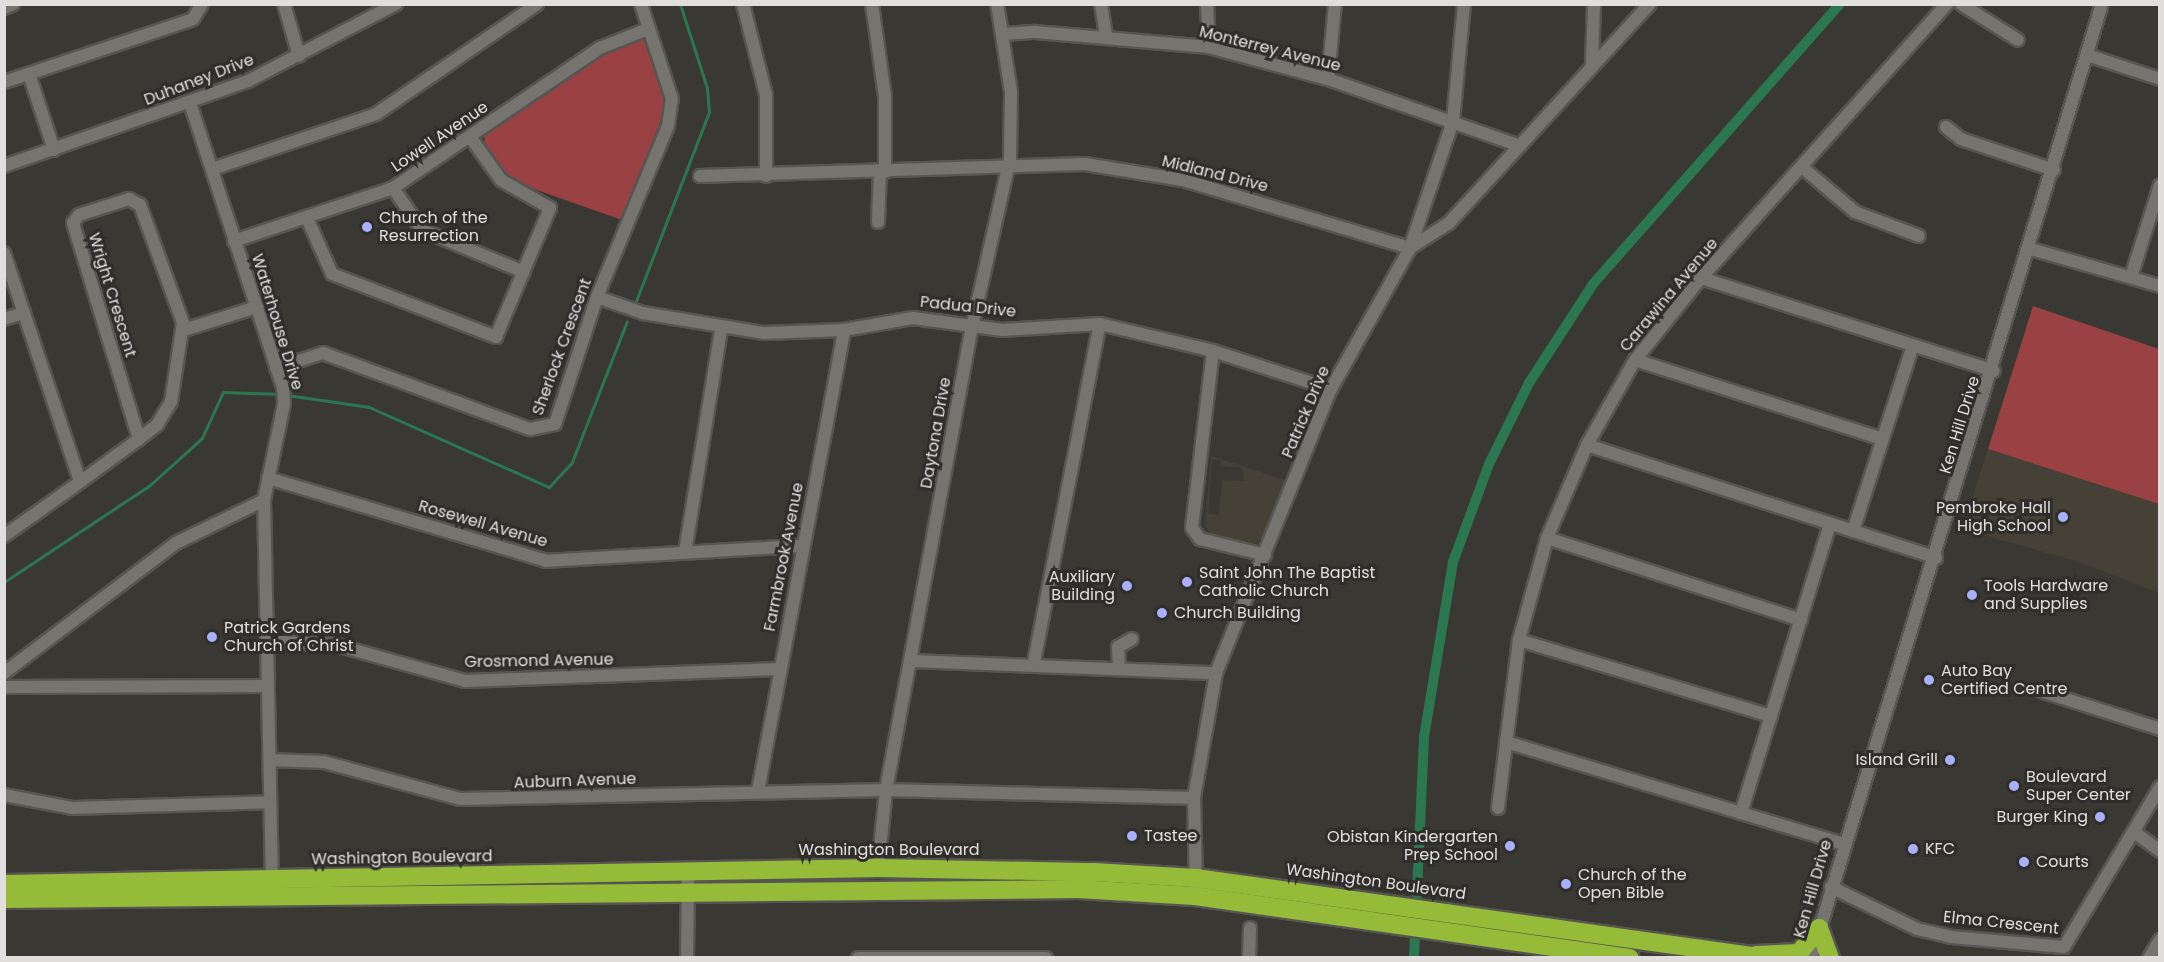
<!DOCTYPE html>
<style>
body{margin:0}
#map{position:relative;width:2164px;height:962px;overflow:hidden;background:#393833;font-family:Poppins,sans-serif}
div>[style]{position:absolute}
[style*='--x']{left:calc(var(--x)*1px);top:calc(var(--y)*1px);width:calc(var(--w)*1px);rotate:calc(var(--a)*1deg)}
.built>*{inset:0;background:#454137}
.green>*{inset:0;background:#994143}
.stream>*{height:3px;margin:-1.5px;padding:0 1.5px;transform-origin:1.5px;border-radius:1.5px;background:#2b7751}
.canal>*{height:10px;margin:-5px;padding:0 5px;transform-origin:5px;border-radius:5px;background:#2b7751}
.roads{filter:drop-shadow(2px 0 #565551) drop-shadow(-2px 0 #565551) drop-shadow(0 2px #565551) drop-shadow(0 -2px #565551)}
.minor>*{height:12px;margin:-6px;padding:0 6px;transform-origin:6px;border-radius:6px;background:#75746f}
.highway>*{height:18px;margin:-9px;padding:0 9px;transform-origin:9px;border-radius:9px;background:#96bb38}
.dots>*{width:16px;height:16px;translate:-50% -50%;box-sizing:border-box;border:3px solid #2f2e2a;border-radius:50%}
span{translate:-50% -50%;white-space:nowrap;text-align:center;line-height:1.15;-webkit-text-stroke:6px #2f2e2a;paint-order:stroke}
.street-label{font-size:16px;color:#e0dfdd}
.poi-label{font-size:16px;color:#e0dfdd}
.left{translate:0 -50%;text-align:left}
.right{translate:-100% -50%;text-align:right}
.frame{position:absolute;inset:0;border:6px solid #e0dfdd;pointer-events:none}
</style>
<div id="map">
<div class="built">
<i style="clip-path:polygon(1988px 449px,2159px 504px,2159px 593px,2076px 561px,1962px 529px)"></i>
<i style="clip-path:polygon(evenodd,1211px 456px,1288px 481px,1266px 535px,1254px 544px,1212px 535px,1205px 526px,1211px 456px,1212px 459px,1221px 460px,1220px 466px,1242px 468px,1244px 475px,1243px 481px,1222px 480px,1219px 515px,1208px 514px,1212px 459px)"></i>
</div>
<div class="green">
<i style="clip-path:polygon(641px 38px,651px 47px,667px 105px,622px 220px,506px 179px,485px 148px,484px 134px,620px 43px)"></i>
<i style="clip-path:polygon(2033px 306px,2159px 349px,2159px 504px,1988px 449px)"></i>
</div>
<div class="stream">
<i style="--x:636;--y:301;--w:203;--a:-68.9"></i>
<i style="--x:709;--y:112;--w:24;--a:-95"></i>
<i style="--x:707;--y:88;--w:88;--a:-107.8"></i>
<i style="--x:287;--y:395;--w:83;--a:8.3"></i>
<i style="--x:369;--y:407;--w:197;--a:24"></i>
<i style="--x:549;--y:487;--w:34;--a:-47"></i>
<i style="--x:572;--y:462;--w:151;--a:-68.7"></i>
<i style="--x:4;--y:582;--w:175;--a:-33.6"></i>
<i style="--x:150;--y:485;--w:70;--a:-42.1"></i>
<i style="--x:202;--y:438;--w:51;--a:-65.5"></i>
<i style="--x:223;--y:392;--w:57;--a:2"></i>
</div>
<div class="canal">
<i style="--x:1414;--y:958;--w:221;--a:-87.4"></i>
<i style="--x:1424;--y:737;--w:177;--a:-80.6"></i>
<i style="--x:1453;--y:562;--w:104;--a:-69.8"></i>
<i style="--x:1489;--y:464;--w:90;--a:-63.7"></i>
<i style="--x:1529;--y:383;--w:118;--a:-57.1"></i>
<i style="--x:1593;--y:284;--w:373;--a:-48.6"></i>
</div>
<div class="roads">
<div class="minor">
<i style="--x:284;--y:4;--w:54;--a:73.9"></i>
<i style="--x:743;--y:4;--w:94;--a:75.8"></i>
<i style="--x:766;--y:95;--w:81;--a:90"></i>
<i style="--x:872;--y:4;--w:94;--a:82"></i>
<i style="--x:885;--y:97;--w:75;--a:90"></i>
<i style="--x:1101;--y:4;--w:32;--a:81"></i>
<i style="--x:1207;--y:4;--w:43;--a:87.3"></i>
<i style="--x:1961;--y:4;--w:67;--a:32.3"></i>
<i style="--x:4;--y:8;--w:10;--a:-24"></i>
<i style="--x:1004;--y:34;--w:31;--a:-4"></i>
<i style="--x:1035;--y:32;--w:175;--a:4.9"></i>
<i style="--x:1209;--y:47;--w:123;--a:15.1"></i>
<i style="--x:1328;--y:79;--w:201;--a:19.2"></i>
<i style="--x:2087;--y:55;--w:77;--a:18.2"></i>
<i style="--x:1592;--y:62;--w:58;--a:-88"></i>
<i style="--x:29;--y:74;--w:80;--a:71.8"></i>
<i style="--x:1328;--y:79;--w:75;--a:-84.7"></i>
<i style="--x:4;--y:82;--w:199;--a:-18.4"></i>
<i style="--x:193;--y:19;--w:17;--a:-59"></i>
<i style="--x:190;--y:103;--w:300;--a:71.9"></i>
<i style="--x:283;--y:388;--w:16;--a:86"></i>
<i style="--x:284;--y:404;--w:98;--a:101.8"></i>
<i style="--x:264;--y:500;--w:380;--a:88.8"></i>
<i style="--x:1946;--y:127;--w:19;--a:39"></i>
<i style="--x:1961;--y:139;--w:98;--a:18.4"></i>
<i style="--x:4;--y:166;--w:258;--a:-19.2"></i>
<i style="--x:248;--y:81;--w:167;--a:-27.5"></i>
<i style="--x:1803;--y:168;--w:68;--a:40.2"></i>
<i style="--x:1855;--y:212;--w:68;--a:20.6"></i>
<i style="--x:212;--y:169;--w:173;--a:-18.5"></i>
<i style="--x:376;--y:114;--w:195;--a:-34.3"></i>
<i style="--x:700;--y:176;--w:385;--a:-1.8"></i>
<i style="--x:1085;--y:164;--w:99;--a:9.3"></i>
<i style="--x:1183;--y:180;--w:237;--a:16.7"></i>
<i style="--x:393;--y:188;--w:51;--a:55.4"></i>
<i style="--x:422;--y:230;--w:110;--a:22.4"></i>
<i style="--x:307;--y:218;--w:61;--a:65.9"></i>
<i style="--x:332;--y:274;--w:176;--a:21"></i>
<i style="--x:496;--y:337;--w:140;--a:-67.3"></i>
<i style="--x:550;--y:208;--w:56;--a:-150.3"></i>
<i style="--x:501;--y:180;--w:52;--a:-125.5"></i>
<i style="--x:878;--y:222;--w:49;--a:-87.7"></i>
<i style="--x:234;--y:241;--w:168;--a:-18.4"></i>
<i style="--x:393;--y:188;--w:250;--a:-34.1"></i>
<i style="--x:600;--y:48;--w:52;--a:-21.6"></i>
<i style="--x:1410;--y:248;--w:134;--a:-71.3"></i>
<i style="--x:1453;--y:121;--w:118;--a:-84.6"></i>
<i style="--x:2031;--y:249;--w:134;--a:16"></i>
<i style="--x:4;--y:253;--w:241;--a:71.6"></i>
<i style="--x:2131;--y:277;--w:96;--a:-72.5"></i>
<i style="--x:1701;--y:278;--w:307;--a:17.6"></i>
<i style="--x:597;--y:297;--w:49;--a:19.2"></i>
<i style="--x:643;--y:313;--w:123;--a:9.4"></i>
<i style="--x:764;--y:333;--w:80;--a:-2.1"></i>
<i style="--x:844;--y:330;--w:70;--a:-9.9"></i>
<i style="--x:913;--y:318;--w:90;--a:7.7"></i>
<i style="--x:1002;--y:330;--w:98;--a:-3.5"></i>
<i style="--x:1100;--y:324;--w:116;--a:13.4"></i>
<i style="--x:1213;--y:351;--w:124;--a:17.9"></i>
<i style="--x:4;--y:319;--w:21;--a:-17"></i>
<i style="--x:184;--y:330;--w:77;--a:-17.5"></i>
<i style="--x:1213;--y:351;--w:178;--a:96.8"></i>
<i style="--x:1192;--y:528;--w:14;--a:54"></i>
<i style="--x:1200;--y:539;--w:67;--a:13.8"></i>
<i style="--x:1635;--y:360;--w:260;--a:17.7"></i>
<i style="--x:276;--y:368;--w:49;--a:-17.7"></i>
<i style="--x:323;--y:353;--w:221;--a:20.2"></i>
<i style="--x:530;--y:429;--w:25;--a:-11"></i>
<i style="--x:555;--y:424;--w:134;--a:-71.7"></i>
<i style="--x:597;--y:297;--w:185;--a:-67.5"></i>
<i style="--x:668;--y:126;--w:27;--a:-82"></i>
<i style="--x:672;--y:99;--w:100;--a:-108.1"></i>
<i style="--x:1587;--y:445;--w:367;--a:17.9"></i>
<i style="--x:268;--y:478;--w:290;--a:16.6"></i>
<i style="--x:546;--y:561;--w:256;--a:-3.4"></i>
<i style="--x:1853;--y:531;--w:195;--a:-72.1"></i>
<i style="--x:4;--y:536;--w:85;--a:-35.4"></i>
<i style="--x:73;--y:487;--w:9;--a:-36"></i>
<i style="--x:80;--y:482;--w:51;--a:-36.2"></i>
<i style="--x:121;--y:452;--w:22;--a:-36"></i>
<i style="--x:139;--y:439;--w:23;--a:-38"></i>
<i style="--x:157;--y:425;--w:27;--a:-59"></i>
<i style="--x:171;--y:402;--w:80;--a:-81.4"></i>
<i style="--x:183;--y:323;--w:126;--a:-110"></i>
<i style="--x:140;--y:205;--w:13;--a:-151"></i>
<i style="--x:129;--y:199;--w:52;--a:162.3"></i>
<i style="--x:79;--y:215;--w:10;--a:127"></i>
<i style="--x:73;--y:223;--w:226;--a:73"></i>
<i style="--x:1547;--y:538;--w:267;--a:17.9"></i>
<i style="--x:685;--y:552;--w:226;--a:-80.8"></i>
<i style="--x:1519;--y:640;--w:263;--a:16.8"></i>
<i style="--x:268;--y:641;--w:68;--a:3.4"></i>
<i style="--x:336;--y:645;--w:134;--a:15.6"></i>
<i style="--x:465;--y:681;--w:314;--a:-2.2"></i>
<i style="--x:912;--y:661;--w:304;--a:2.3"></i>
<i style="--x:1034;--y:662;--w:344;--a:-79"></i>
<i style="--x:1119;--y:666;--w:19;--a:-93"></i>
<i style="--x:1118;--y:647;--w:16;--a:-30"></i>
<i style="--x:4;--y:673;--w:216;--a:-37.1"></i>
<i style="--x:176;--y:543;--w:98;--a:-26"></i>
<i style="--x:4;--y:687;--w:263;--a:-0.2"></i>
<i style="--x:2041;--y:691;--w:125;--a:17.7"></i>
<i style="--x:1506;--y:742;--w:352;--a:16.8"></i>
<i style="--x:270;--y:760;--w:54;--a:2.1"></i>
<i style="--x:324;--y:762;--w:141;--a:15.2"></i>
<i style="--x:460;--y:799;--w:426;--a:-1.2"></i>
<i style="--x:886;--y:790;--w:308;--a:1.5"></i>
<i style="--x:758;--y:791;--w:469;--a:-79.4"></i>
<i style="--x:4;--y:795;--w:69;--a:10.8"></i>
<i style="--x:72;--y:808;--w:197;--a:-1.7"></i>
<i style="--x:1498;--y:808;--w:169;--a:-82.9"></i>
<i style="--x:1519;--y:640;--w:106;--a:-74.6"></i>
<i style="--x:1547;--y:538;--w:101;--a:-66.7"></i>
<i style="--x:1587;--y:445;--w:98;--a:-60.5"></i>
<i style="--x:1635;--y:360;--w:105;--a:-51.2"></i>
<i style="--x:1701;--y:278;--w:368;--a:-48.1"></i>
<i style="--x:1741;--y:813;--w:303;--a:-72.9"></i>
<i style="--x:2134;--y:832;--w:32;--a:36"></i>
<i style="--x:878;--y:868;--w:78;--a:-84.1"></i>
<i style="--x:886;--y:790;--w:471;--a:-79.5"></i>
<i style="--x:972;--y:327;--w:172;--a:-77.3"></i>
<i style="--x:1010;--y:159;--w:67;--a:-89.1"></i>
<i style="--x:1011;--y:92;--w:89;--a:-99"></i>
<i style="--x:1196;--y:884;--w:86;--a:-91.3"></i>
<i style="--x:1194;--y:798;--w:127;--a:-80"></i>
<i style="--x:1216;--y:673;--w:306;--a:-68"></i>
<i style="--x:1331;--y:389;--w:162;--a:-60.7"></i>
<i style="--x:1410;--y:248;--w:46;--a:-32.7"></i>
<i style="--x:1449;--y:223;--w:297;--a:-47.5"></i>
<i style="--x:1831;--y:887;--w:96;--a:26"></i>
<i style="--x:1917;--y:929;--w:35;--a:13"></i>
<i style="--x:1951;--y:937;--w:113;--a:5.1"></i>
<i style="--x:2064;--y:947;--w:187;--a:-59"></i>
<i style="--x:687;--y:958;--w:87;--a:-89.3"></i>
<i style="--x:858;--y:958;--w:188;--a:0"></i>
<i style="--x:1249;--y:958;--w:30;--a:-88"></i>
<i style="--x:1811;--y:958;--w:997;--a:-73.04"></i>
<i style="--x:2149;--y:958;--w:21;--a:-59"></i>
</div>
<div class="highway">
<i style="--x:4;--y:884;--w:874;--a:-1.05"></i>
<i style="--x:878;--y:868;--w:216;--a:1.1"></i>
<i style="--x:1094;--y:872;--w:102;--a:3.4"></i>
<i style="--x:1196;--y:878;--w:577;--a:7.98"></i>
<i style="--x:4;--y:899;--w:1074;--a:-0.53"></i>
<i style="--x:1078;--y:889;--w:117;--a:3.4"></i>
<i style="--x:1195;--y:896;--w:439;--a:8.1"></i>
<i style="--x:1819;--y:928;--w:32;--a:70"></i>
<i style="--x:1756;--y:955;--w:43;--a:-2.7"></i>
<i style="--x:1799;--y:953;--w:32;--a:-51"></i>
</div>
</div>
<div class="dots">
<i style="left:367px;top:227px;background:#a8b0fc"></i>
<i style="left:2063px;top:517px;background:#a8b0fc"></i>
<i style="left:1187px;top:582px;background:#a8b0fc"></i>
<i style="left:1127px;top:586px;background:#a8b0fc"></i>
<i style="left:1972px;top:595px;background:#a8b0fc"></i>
<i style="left:1162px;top:613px;background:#a8b0fc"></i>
<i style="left:212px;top:637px;background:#a8b0fc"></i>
<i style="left:1929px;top:680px;background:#a8b0fc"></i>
<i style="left:1950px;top:760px;background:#a8b0fc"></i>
<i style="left:2014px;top:786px;background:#a8b0fc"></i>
<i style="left:2100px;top:817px;background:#a8b0fc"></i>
<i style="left:1132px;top:836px;background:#a8b0fc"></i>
<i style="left:1510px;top:846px;background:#a8b0fc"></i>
<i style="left:1913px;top:849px;background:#a8b0fc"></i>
<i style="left:2024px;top:862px;background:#a8b0fc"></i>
<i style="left:1566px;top:884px;background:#a8b0fc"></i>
</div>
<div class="street-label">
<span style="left:1270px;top:49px;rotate:14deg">Monterrey Avenue</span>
<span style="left:199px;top:80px;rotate:-21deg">Duhaney Drive</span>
<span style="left:440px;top:137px;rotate:-34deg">Lowell Avenue</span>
<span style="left:1215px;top:174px;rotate:14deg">Midland Drive</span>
<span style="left:112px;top:295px;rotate:73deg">Wright Crescent</span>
<span style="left:1669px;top:295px;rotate:-50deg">Carawina Avenue</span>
<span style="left:968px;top:307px;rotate:6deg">Padua Drive</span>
<span style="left:277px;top:322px;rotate:73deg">Waterhouse Drive</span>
<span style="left:562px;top:347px;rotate:-70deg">Sherlock Crescent</span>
<span style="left:1306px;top:412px;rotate:-67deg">Patrick Drive</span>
<span style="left:1960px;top:425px;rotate:-73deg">Ken Hill Drive</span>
<span style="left:936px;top:433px;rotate:-80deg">Daytona Drive</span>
<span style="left:483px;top:524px;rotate:16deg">Rosewell Avenue</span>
<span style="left:784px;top:557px;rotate:-79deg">Farmbrook Avenue</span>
<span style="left:539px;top:661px;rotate:-1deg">Grosmond Avenue</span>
<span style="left:575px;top:781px;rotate:-2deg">Auburn Avenue</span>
<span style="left:889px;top:850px">Washington Boulevard</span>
<span style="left:402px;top:858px;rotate:-1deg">Washington Boulevard</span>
<span style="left:1376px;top:882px;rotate:8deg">Washington Boulevard</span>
<span style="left:1813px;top:889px;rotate:-74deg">Ken Hill Drive</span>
<span style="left:2001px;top:923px;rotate:6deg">Elma Crescent</span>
</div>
<div class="poi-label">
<span class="left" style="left:379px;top:227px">Church of the<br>Resurrection</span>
<span class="right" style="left:2051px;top:517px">Pembroke Hall<br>High School</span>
<span class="left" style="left:1199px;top:582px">Saint John The Baptist<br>Catholic Church</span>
<span class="right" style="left:1115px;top:586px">Auxiliary<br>Building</span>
<span class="left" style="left:1984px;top:595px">Tools Hardware<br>and Supplies</span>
<span class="left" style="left:1174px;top:613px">Church Building</span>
<span class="left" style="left:224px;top:637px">Patrick Gardens<br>Church of Christ</span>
<span class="left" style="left:1941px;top:680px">Auto Bay<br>Certified Centre</span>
<span class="right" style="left:1938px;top:760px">Island Grill</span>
<span class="left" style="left:2026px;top:786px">Boulevard<br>Super Center</span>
<span class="right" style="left:2088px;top:817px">Burger King</span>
<span class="left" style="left:1144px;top:836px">Tastee</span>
<span class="right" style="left:1498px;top:846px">Obistan Kindergarten<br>Prep School</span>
<span class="left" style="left:1925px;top:849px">KFC</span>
<span class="left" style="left:2036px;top:862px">Courts</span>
<span class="left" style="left:1578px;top:884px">Church of the<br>Open Bible</span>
</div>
<div class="frame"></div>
</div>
